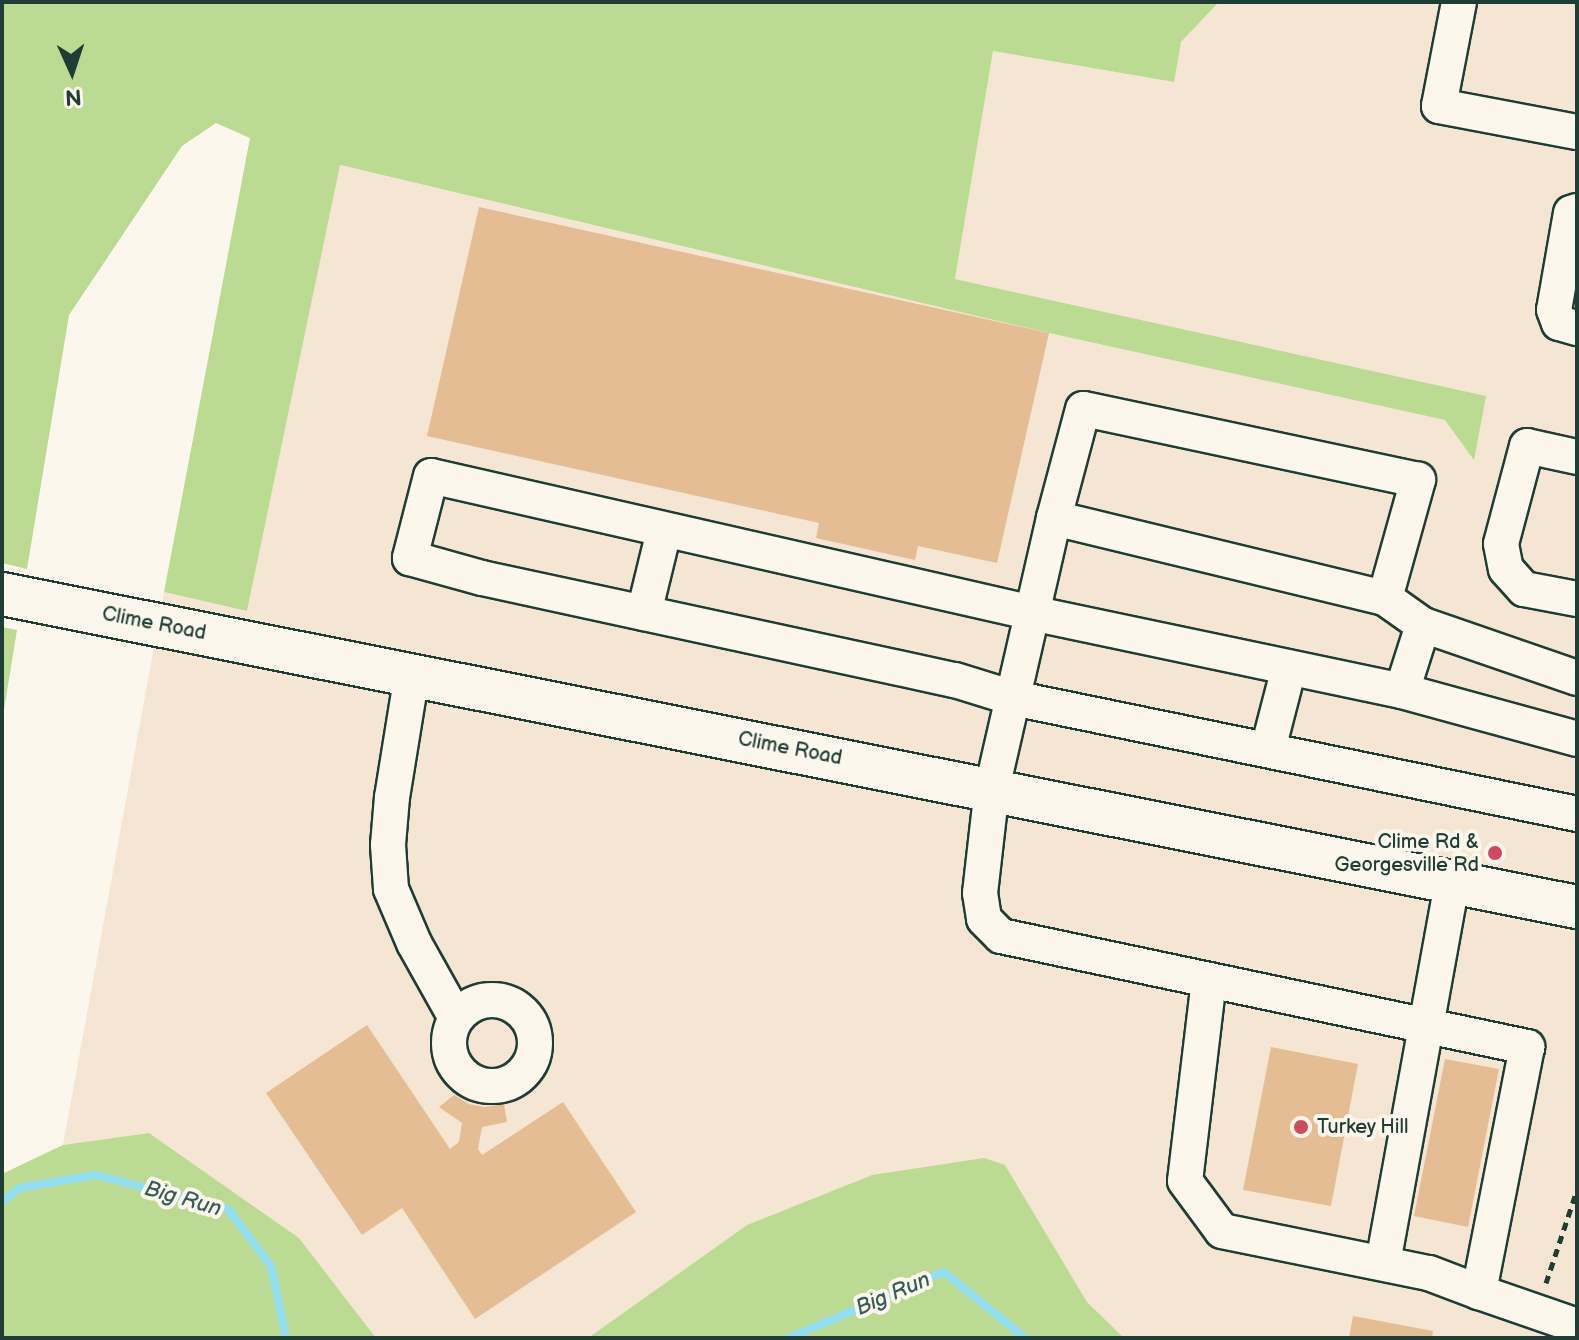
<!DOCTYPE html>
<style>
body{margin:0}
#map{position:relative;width:1579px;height:1340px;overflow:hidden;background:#fbf7ec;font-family:"Balsamiq Sans",sans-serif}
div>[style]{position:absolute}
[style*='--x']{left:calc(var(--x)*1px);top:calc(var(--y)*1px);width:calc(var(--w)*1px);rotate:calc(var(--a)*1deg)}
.built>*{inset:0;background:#f4e6d2}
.green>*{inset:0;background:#bbda92}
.stream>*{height:8px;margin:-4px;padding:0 4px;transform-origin:4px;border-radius:4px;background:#92def2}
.building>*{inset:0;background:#e5bd95}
.path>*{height:5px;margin-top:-2.5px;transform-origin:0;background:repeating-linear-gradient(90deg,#1f3d34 0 8px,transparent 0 14px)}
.roads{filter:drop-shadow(2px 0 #1f3d34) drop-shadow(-2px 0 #1f3d34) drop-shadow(0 2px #1f3d34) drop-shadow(0 -2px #1f3d34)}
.minor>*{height:34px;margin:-17px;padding:0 17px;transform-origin:17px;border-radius:17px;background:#fbf7ec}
.minor>.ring{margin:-17px;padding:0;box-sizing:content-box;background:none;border:34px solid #fbf7ec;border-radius:50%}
.major>*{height:42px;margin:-21px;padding:0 21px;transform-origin:21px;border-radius:21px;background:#fbf7ec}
.dots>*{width:22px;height:22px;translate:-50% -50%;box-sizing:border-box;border:4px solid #fbf7ec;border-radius:50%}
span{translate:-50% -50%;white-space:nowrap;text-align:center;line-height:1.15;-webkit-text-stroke:8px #fbf7ec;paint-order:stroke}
.street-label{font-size:20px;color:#1f3d34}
.poi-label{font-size:20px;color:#1f3d34}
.right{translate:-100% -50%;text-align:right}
.left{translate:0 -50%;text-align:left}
.water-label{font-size:22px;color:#365d5a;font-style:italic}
.frame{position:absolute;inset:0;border:4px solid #1f3d34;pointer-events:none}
.north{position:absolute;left:32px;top:32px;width:80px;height:80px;-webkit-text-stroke:6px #fbf7ec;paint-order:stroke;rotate:177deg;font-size:22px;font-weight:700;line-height:32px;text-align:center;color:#1f3d34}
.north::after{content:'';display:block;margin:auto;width:28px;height:36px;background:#1f3d34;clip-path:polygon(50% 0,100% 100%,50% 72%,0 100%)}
</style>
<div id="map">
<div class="built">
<i style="clip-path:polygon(1219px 2px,1577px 2px,1577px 1338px,1124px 1338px,1087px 1302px,1005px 1165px,872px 1175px,747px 1225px,588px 1338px,376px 1338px,299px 1238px,149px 1133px,63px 1145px,164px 592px,247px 611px,339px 165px,1049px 333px,1446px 420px,1474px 459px,1485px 396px,955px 279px,993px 51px,1173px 82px,1181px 42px)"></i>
</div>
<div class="green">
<i style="clip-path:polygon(2px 2px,1219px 2px,1181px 42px,1174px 82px,993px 51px,955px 279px,1486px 396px,1474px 460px,1445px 420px,1049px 333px,340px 165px,247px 611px,164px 592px,250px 138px,216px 123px,182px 146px,69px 315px,27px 569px,2px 563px)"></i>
<i style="clip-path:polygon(2px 627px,17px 630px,2px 722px)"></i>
<i style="clip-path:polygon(149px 1133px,299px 1238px,376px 1338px,2px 1338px,2px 1174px,63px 1145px)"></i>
<i style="clip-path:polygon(984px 1158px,1005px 1165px,1087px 1302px,1124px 1338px,588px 1338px,747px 1225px,872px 1175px)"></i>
</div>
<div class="stream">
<i style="--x:2;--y:1202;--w:22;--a:-39"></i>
<i style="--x:19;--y:1188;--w:78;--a:-9.6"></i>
<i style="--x:96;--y:1175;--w:136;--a:14.4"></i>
<i style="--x:228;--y:1209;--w:71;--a:53"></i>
<i style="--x:271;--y:1266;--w:74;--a:78.2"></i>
<i style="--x:789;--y:1338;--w:168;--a:-23.1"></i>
<i style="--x:944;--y:1272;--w:104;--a:39.2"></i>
</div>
<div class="building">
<i style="clip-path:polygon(479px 207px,1049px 333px,997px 563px,918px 546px,915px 560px,816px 538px,819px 523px,427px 436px)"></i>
<i style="clip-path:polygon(367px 1025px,450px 1149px,459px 1142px,462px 1123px,439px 1107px,454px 1095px,469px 1104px,484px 1107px,504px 1104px,507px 1122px,482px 1127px,478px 1149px,482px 1155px,563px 1102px,636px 1212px,475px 1319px,402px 1208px,362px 1235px,266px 1093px)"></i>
<i style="clip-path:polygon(1271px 1047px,1358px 1064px,1331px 1206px,1243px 1190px)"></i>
<i style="clip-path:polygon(1445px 1059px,1499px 1069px,1468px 1227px,1414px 1216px)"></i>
<i style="clip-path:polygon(1353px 1316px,1433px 1331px,1432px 1338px,1349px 1338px)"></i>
</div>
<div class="path">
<i style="--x:1546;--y:1283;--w:98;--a:-71.6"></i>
</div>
<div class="roads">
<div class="minor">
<i style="--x:1459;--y:2;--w:106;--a:100.9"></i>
<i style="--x:1439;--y:106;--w:140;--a:10.7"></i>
<i style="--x:1577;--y:211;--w:6;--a:162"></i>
<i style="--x:1571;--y:213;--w:98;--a:99.9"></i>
<i style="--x:1554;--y:310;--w:14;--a:69"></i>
<i style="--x:1559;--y:323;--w:19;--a:16"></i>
<i style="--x:1577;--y:457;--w:51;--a:-167.6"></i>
<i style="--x:1527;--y:446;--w:101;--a:104.9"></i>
<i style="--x:1501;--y:544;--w:25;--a:79"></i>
<i style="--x:1506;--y:569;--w:27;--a:48"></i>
<i style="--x:1524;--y:589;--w:54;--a:10.7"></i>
<i style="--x:1054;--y:518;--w:341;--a:13.6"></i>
<i style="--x:644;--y:613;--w:84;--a:-76.3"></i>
<i style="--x:1423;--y:625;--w:69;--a:107.7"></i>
<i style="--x:1402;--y:691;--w:377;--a:-168.1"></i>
<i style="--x:1033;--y:613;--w:617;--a:-167.18"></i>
<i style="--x:431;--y:476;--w:85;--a:104.4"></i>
<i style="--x:410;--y:558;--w:75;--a:15.5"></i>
<i style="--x:482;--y:578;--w:484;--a:12.2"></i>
<i style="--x:955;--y:680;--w:61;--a:17.2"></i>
<i style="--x:1013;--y:698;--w:576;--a:11.62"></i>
<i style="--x:412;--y:674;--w:125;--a:99.2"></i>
<i style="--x:392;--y:797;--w:48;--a:94.8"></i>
<i style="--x:388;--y:845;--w:44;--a:86.1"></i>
<i style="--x:391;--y:889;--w:59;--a:66.9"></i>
<i style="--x:414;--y:943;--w:86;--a:60.8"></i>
<i style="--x:1577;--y:678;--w:163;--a:-161"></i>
<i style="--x:1423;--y:625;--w:47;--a:-144.6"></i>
<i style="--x:1385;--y:598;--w:123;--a:-74.4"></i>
<i style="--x:1418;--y:480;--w:342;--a:-168"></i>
<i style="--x:1083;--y:409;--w:113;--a:104.9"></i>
<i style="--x:1054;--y:518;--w:277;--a:102.9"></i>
<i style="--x:992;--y:788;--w:106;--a:96.5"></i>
<i style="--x:980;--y:893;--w:26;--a:81"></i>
<i style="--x:984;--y:919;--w:24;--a:45"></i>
<i style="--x:1001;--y:936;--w:538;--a:11.92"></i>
<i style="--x:1527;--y:1047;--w:250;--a:101.1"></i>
<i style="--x:1479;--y:1292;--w:104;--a:19.1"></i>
<i style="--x:1402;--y:691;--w:181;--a:15.3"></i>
<i style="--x:1268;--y:749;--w:84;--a:-75.5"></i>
<i style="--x:1209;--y:980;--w:202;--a:96.8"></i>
<i style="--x:1185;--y:1181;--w:62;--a:53.5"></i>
<i style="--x:1222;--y:1231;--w:211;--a:11.5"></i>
<i style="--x:1429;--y:1273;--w:53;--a:20.8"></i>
<i class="ring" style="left:449px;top:1000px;width:52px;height:52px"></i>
<i style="--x:1383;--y:1263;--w:387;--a:-79.7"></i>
</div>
<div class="major">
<i style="--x:2;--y:594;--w:1606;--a:11.24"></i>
</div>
</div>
<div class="dots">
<i style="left:1495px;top:853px;background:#d1495b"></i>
<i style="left:1301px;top:1127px;background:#d1495b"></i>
</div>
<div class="street-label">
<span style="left:154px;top:624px;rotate:11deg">Clime Road</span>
<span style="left:790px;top:749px;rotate:11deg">Clime Road</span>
</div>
<div class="poi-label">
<span class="right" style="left:1479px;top:854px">Clime Rd &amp;<br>Georgesville Rd</span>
<span class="left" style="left:1317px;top:1127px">Turkey Hill</span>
</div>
<div class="water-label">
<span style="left:183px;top:1199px;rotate:16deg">Big Run</span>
<span style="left:893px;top:1294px;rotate:-23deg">Big Run</span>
</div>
<div class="frame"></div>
<div class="north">N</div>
</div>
